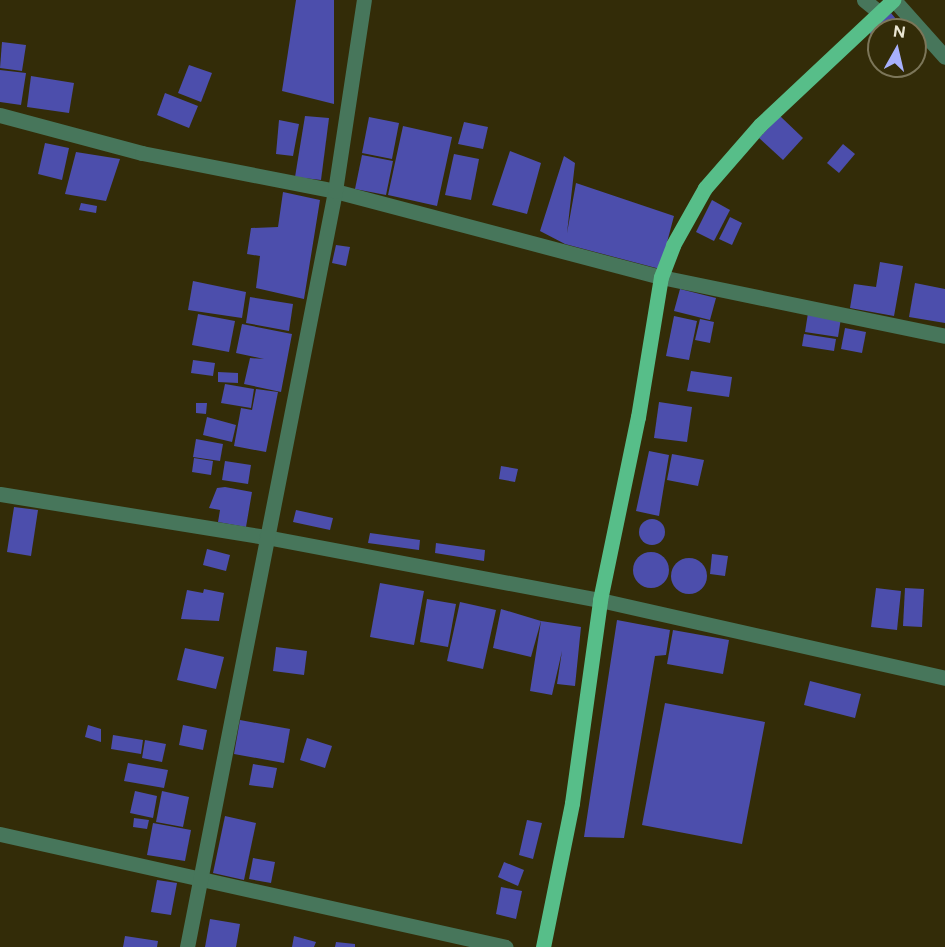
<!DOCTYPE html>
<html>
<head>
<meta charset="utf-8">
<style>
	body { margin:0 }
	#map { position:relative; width:945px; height:947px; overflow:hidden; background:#332c08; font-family:Figtree,sans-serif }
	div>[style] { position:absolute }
	.building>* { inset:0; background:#4c4eac }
	.round { border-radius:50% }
	.minor>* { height:15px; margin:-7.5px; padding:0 7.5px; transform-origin:7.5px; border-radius:7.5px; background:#47765b }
	.major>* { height:15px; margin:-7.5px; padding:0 7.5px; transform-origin:7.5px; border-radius:7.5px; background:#57be89 }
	span { translate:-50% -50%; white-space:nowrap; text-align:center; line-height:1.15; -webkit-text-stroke:6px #332c08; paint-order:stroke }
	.north { position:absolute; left:867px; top:18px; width:60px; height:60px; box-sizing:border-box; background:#332c08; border:2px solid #7c7659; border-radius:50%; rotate:8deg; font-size:16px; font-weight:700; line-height:24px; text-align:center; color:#eae6d3 }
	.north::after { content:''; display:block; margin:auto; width:21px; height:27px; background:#a7b0fc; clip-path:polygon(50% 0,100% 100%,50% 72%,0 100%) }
</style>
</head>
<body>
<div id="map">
	<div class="building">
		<div style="clip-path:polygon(296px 0,334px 0,334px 104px,282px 91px)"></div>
		<div style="clip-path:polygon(891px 13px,905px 30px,879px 30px,879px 44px,869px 32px)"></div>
		<div style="clip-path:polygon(2px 42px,26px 45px,22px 71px,0 68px)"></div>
		<div style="clip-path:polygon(189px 65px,212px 73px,201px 102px,178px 93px)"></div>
		<div style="clip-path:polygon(0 70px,26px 73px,21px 105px,0 102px)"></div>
		<div style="clip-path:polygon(31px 76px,74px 83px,69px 113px,27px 107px)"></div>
		<div style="clip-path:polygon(165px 93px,198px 106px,189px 128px,157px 115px)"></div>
		<div style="clip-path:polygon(305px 116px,329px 118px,321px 180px,295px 177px)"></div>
		<div style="clip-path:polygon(780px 116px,803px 138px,783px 160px,759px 138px)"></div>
		<div style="clip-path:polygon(369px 117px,399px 123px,392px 159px,362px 153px)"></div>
		<div style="clip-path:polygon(279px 120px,299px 124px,293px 156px,276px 154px)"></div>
		<div style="clip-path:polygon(464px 122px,488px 127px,483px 149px,458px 144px)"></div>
		<div style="clip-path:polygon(403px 126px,452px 137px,437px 206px,388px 195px)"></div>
		<div style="clip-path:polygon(45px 143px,69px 148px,62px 180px,38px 174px)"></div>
		<div style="clip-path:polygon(843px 144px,855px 154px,839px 173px,827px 163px)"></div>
		<div style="clip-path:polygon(510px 151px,541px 163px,527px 214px,492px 205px)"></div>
		<div style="clip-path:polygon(76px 152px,120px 159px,106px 201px,65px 194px)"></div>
		<div style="clip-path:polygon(454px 154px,479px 159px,471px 200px,445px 195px)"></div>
		<div style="clip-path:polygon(362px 155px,393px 161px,386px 195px,355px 189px)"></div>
		<div style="clip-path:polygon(564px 156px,575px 163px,567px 233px,576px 183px,674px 216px,660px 269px,565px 244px,540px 231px)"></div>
		<div style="clip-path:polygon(283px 192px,320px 200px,304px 299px,256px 288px,260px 256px,247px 254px,251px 228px,278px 227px)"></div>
		<div style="clip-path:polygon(712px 200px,730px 210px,714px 241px,696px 232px)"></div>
		<div style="clip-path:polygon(81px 203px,97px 206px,96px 213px,79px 210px)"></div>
		<div style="clip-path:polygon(730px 217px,742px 223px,732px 245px,719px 239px)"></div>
		<div style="clip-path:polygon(336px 245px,350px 247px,346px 266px,332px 263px)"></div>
		<div style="clip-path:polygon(880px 262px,903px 266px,894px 316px,850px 308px,854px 284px,876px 287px)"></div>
		<div style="clip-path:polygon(193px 281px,246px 292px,242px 318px,188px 310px)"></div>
		<div style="clip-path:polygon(915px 283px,945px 289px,945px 323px,909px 317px)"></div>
		<div style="clip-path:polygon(680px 289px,716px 298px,710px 320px,674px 311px)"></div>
		<div style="clip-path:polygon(250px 297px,293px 304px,289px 331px,246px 323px)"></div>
		<div style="clip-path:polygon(808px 313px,841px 318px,838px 337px,805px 332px)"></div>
		<div style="clip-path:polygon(198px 314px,235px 321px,229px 352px,192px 345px)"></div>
		<div style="clip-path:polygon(674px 316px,697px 321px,689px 360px,666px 356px)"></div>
		<div style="clip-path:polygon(700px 319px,714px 322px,710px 343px,695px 340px)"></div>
		<div style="clip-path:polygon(242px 324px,292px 334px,281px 392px,244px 384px,250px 358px,264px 359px,236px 353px)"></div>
		<div style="clip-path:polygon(845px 328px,866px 332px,862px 353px,841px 349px)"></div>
		<div style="clip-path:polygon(804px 334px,836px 339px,834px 351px,802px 346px)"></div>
		<div style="clip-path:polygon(193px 360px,215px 363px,213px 376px,191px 373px)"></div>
		<div style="clip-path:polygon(691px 371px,732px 377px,729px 397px,687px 391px)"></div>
		<div style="clip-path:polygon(218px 372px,238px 373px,238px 383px,218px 382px)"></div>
		<div style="clip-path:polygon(225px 384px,254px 389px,251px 408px,221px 403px)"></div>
		<div style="clip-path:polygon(256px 389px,278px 392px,266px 452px,234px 446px,241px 408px,252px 410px)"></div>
		<div style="clip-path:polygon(659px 402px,692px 407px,687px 442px,654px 438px)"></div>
		<div style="clip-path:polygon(196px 403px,207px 403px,206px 414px,196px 413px)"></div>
		<div style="clip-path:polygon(207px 417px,236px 425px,232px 442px,203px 435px)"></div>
		<div style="clip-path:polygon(196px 439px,223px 444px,220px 461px,193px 457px)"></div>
		<div style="clip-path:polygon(649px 451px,669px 455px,659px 516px,636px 511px)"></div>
		<div style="clip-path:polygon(672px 454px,704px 460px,698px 486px,667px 480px)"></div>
		<div style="clip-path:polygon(194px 458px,213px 461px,211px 475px,192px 472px)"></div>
		<div style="clip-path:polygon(225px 461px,251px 465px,248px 484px,222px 480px)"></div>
		<div style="clip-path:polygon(501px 466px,518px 469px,515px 482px,499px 479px)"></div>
		<div style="clip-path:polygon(225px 487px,252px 492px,246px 527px,218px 522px,220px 510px,209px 508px,217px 488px)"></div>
		<div style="clip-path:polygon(14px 507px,38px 510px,31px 556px,7px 552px)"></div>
		<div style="clip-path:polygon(296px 510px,333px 518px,330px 530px,293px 522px)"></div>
		<div class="round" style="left:639px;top:519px;width:26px;height:26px"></div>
		<div style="clip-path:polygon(370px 533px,420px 540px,419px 550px,368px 543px)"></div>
		<div style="clip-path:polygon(436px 543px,485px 550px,484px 561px,435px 553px)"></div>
		<div style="clip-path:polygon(207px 549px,230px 555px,226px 571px,203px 565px)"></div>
		<div class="round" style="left:633px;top:552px;width:36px;height:36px"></div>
		<div style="clip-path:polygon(712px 554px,728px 556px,725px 576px,710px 574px)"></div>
		<div class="round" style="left:671px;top:558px;width:36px;height:36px"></div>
		<div style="clip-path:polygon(380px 583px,424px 591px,414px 645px,370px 637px)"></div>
		<div style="clip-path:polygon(876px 588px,901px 591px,897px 630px,871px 627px)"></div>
		<div style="clip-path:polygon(905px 588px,924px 589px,922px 627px,903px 626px)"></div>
		<div style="clip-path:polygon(204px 589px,224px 593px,219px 621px,181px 619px,187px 590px,203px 593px)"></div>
		<div style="clip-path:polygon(427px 599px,456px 604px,448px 647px,420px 642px)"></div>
		<div style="clip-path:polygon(460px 602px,496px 610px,483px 669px,447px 661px)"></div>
		<div style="clip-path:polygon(501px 609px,541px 621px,531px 657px,493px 648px)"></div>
		<div style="clip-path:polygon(617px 620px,670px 630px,666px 655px,655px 656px,624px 838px,584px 837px)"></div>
		<div style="clip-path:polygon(541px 621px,581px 627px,575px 686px,557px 684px,562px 651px,552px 695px,530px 691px)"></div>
		<div style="clip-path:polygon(673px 630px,729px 640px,723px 674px,667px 664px)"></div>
		<div style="clip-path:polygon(276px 647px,307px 651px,304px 675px,273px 671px)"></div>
		<div style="clip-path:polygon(185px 648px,224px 657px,216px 689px,177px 680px)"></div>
		<div style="clip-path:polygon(810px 681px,861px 694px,855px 718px,804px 705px)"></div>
		<div style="clip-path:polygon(665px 703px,765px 722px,742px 844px,642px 825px)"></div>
		<div style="clip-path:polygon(240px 720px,290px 729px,284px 763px,234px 754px)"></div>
		<div style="clip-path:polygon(88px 725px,101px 729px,101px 742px,85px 737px)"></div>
		<div style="clip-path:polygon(183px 725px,207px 730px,203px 750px,179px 745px)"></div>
		<div style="clip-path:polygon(113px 735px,143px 740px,141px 754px,111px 749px)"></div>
		<div style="clip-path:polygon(307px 738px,332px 746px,325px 768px,300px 760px)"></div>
		<div style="clip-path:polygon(145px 740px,166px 744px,162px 762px,142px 758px)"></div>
		<div style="clip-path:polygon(128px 763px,168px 770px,164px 788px,124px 781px)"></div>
		<div style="clip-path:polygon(253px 764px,277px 768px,273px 788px,249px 785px)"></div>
		<div style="clip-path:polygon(135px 791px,157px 796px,153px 818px,130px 813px)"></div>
		<div style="clip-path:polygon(162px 791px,189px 797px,183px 827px,156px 822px)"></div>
		<div style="clip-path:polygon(225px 816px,256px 823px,244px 880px,213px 873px)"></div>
		<div style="clip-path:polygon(134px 818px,149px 820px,147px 829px,133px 827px)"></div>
		<div style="clip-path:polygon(527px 820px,542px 823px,533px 859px,519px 855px)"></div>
		<div style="clip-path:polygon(153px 823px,191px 830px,185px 861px,147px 855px)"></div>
		<div style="clip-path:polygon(253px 858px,275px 862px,271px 883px,249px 879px)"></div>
		<div style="clip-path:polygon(504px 862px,524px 870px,518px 886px,498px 877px)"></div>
		<div style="clip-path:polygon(157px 880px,177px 883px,171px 915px,151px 912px)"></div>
		<div style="clip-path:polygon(501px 887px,522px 891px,516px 919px,496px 914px)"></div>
		<div style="clip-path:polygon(210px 919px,240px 924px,236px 947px,205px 947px)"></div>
		<div style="clip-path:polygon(125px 936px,158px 941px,157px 947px,123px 947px)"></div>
		<div style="clip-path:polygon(294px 936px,316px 942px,314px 947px,292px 947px)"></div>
		<div style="clip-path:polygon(336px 942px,355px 944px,355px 947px,335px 947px)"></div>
	</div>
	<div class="minor">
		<div style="left:864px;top:0;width:19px;rotate:39deg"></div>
		<div style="left:894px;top:0;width:76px;rotate:48.2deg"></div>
		<div style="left:0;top:115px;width:147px;rotate:15deg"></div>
		<div style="left:142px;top:153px;width:197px;rotate:11.1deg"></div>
		<div style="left:335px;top:191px;width:337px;rotate:14.8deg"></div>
		<div style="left:661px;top:277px;width:290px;rotate:11.7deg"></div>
		<div style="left:0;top:494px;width:269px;rotate:9.2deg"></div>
		<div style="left:266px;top:537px;width:340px;rotate:10.7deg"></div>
		<div style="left:600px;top:600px;width:354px;rotate:12.7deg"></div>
		<div style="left:0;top:834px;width:518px;rotate:12.59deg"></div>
		<div style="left:187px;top:947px;width:770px;rotate:-78.92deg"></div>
		<div style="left:335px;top:191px;width:193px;rotate:-81.4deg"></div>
	</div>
	<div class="major">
		<div style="left:543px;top:947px;width:147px;rotate:-78.6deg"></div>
		<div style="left:572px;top:803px;width:205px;rotate:-82.1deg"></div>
		<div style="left:600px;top:600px;width:187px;rotate:-78.3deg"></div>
		<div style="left:638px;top:417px;width:142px;rotate:-80.7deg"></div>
		<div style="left:661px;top:277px;width:34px;rotate:-69deg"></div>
		<div style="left:673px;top:245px;width:65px;rotate:-60.7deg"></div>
		<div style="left:705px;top:188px;width:84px;rotate:-48.9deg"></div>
		<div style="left:760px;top:125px;width:183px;rotate:-43.2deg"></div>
	</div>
	<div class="north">N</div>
</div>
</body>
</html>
